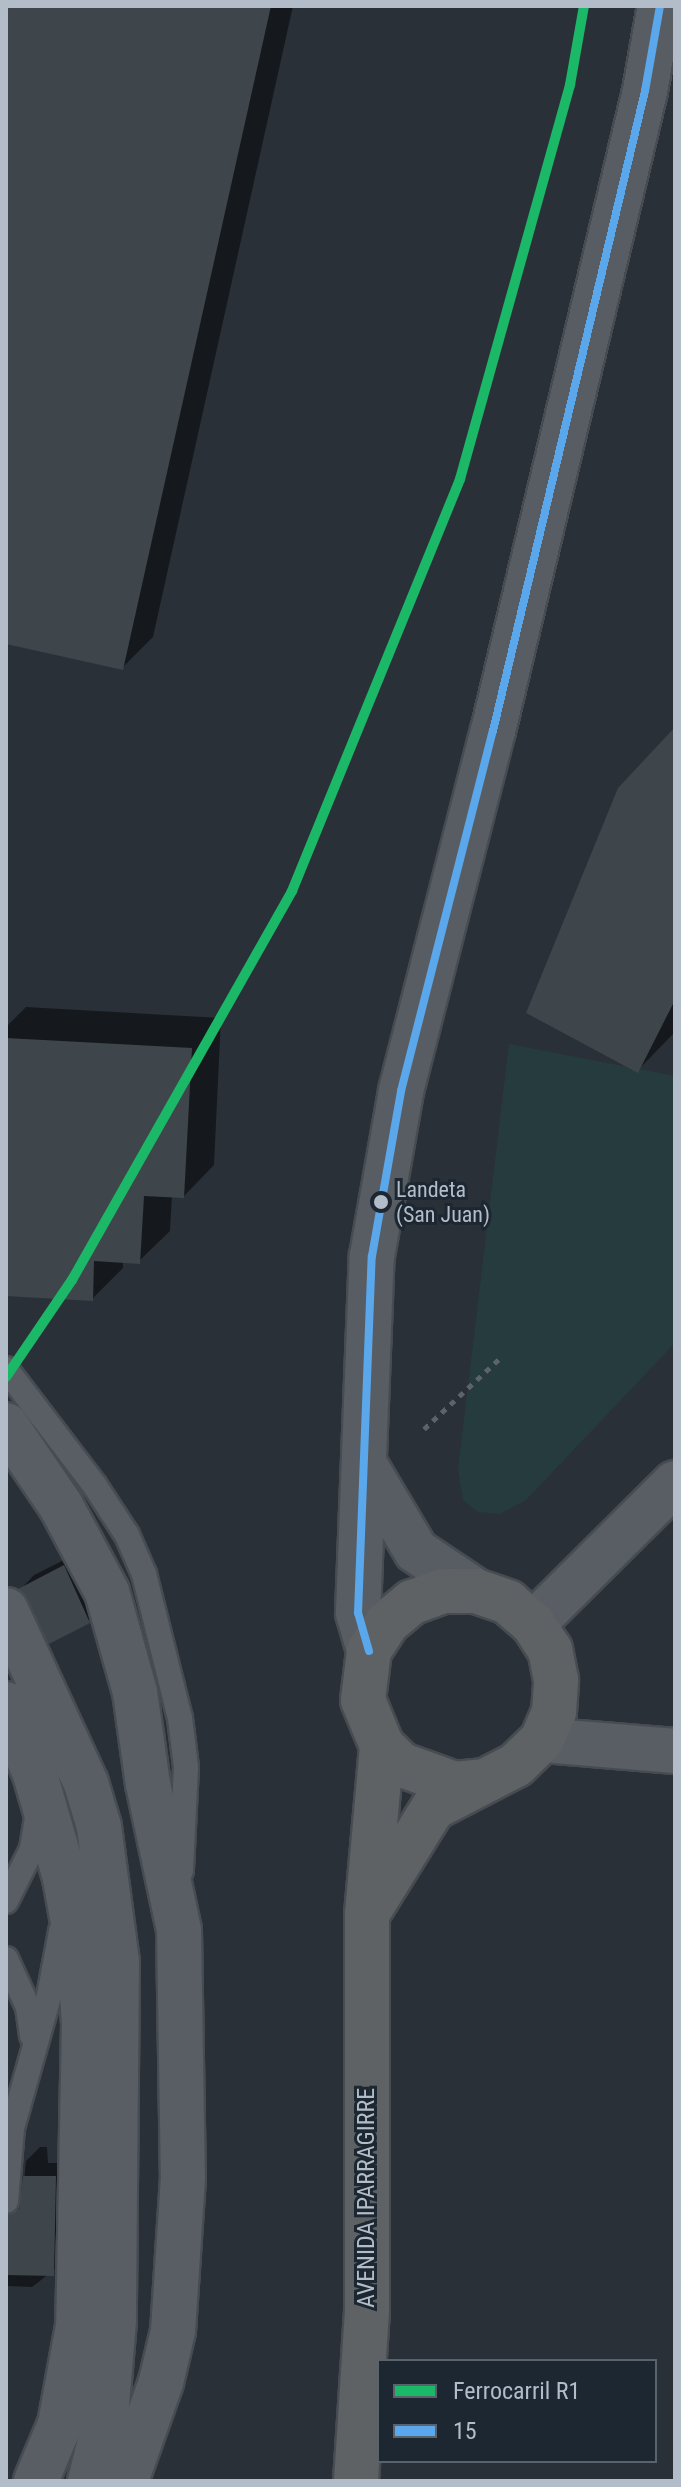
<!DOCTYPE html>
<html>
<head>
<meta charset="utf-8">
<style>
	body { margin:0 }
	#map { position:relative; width:681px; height:2487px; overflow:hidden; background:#293037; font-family:"Roboto Condensed",sans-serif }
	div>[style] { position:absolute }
	.green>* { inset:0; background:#263b3d }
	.shadow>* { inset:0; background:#0007 }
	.building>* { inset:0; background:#3e454b }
	.path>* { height:5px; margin-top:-2.5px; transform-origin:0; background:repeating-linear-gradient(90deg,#5c6369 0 6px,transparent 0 12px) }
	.roads { filter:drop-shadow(2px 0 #474c52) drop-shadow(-2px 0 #474c52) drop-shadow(0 2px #474c52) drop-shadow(0 -2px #474c52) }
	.lane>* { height:24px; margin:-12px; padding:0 12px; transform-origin:12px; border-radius:12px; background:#595e65 }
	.street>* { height:44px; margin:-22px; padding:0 22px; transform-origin:22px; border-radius:22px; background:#595e65 }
	.secondary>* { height:44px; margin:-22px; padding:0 22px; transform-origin:22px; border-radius:22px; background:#585d63 }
	.highway>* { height:44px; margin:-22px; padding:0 22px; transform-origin:22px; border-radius:22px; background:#5e6265 }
	.bus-1>* { height:8px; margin:-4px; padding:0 4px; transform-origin:4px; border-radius:4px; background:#5aa8eb }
	.rail-1>* { height:10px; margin:-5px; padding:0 5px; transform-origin:5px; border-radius:5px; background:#1ab867 }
	.dots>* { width:22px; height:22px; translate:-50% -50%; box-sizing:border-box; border:4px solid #1c2732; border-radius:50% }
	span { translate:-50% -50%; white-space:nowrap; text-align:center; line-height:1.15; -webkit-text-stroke:6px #1c2732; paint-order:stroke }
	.bus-label { font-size:22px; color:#b3bdc9 }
	.left { translate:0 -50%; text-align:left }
	.street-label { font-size:24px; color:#b3bdc9 }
	.frame { position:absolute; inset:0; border:8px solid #b3bdc9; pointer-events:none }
	.legend { position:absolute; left:377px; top:2359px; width:280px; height:104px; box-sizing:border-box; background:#1c2732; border:2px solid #58636e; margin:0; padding:10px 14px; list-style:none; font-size:24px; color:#b3bdc9 }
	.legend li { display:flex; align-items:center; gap:16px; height:40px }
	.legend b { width:40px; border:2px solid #58636e }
</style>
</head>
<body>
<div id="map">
	<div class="green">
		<div style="clip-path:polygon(509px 1044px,675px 1076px,675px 1343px,526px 1500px,500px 1514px,478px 1512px,463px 1500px,458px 1470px)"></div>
	</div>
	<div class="shadow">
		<div style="clip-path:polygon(6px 6px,293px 6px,153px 637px,122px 668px,6px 642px)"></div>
		<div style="clip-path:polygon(675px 730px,675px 1032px,638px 1070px)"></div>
		<div style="clip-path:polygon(26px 1007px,221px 1018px,214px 1165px,184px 1196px,172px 1196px,170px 1231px,139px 1261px,123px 1260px,123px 1268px,92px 1299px,6px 1294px,6px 1027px)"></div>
		<div style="clip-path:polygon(78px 1553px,102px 1607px,88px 1621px,21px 1589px,34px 1575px)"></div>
		<div style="clip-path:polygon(40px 2147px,47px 2147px,48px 2163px,69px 2163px,67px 2260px,32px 2287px,6px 2286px,6px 2188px,22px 2202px,26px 2161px)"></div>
	</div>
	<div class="building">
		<div style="clip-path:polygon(6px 6px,271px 6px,123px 670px,6px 644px)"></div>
		<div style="clip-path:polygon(675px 727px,675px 1000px,638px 1073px,526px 1013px,618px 788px)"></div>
		<div style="clip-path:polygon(6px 1038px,192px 1048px,184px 1198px,144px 1196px,140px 1264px,94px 1261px,93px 1301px,6px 1296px)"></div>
		<div style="clip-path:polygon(64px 1565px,90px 1623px,49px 1644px,18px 1589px)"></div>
		<div style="clip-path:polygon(23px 2176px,56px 2176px,54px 2276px,6px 2275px,6px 2216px,19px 2209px)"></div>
	</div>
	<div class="path">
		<div style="left:424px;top:1429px;width:103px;rotate:-43deg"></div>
	</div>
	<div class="roads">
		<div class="lane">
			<div style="left:6px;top:1369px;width:147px;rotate:52.7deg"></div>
			<div style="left:95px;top:1486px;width:59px;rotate:56.9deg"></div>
			<div style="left:127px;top:1535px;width:43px;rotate:66.4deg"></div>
			<div style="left:144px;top:1574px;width:148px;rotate:76deg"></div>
			<div style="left:180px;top:1718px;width:49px;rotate:83deg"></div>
			<div style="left:186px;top:1767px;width:104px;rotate:92.8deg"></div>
			<div style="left:6px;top:1901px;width:58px;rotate:-63.4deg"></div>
			<div style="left:32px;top:1849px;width:33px;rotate:-81deg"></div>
			<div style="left:6px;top:1959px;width:53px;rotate:65.4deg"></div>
			<div style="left:28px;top:2007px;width:29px;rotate:82deg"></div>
			<div style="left:6px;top:2201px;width:73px;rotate:-85.3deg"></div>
			<div style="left:12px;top:2128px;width:137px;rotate:-74.3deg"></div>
			<div style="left:49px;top:1996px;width:66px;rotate:-79.5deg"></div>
		</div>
		<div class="street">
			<div style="left:6px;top:1425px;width:98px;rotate:55.8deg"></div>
			<div style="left:61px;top:1506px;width:98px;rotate:61.9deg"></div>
			<div style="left:107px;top:1592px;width:104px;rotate:74.4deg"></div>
			<div style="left:135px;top:1692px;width:93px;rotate:82deg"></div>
			<div style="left:148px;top:1784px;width:149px;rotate:78deg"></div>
			<div style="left:179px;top:1930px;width:247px;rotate:89.1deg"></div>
			<div style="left:183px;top:2177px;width:154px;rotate:93.7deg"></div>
			<div style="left:173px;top:2331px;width:52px;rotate:103.2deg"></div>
			<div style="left:161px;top:2382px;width:105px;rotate:109.5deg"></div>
			<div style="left:6px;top:1610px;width:191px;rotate:65.2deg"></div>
			<div style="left:86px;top:1783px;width:46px;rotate:73.5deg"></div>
			<div style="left:99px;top:1827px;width:136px;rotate:82.4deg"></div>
			<div style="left:117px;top:1962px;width:359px;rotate:90.5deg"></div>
			<div style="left:114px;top:2321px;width:95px;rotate:94.8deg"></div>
			<div style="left:106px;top:2416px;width:67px;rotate:103.8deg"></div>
			<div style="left:533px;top:1624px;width:200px;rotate:-44.8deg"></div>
			<div style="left:6px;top:1704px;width:76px;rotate:67.5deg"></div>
			<div style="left:35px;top:1774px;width:108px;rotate:73.9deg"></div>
			<div style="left:65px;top:1878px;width:84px;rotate:79.8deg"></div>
			<div style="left:80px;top:1961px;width:63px;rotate:86.4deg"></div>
			<div style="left:84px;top:2024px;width:302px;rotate:91.1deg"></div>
			<div style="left:78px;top:2326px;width:100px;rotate:100.4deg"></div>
			<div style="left:60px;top:2424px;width:62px;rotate:112.8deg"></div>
			<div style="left:542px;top:1740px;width:133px;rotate:4.7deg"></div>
		</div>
		<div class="secondary">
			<div style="left:365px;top:1465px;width:100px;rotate:59.3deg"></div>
			<div style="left:416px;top:1551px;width:72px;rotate:33.7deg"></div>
			<div style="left:369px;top:1651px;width:40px;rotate:-106deg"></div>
			<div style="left:358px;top:1613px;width:357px;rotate:-87.8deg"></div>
			<div style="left:372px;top:1256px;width:168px;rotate:-80deg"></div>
			<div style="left:401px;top:1091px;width:372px;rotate:-75.7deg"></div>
			<div style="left:493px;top:731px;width:658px;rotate:-76.64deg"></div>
			<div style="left:645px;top:91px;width:86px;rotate:-80deg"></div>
		</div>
		<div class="highway">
			<div style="left:367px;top:1914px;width:125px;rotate:-58.1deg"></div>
			<div style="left:433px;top:1808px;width:93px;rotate:-27.4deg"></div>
			<div style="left:516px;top:1765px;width:36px;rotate:-44deg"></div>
			<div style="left:542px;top:1740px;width:30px;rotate:-67deg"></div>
			<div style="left:554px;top:1712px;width:32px;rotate:-86deg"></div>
			<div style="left:556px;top:1680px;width:31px;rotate:-101deg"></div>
			<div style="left:550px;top:1650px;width:31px;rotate:-123deg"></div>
			<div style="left:533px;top:1624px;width:33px;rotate:-139deg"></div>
			<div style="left:508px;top:1602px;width:34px;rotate:-161deg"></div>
			<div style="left:476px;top:1591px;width:33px;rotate:180deg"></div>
			<div style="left:443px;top:1591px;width:33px;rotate:160deg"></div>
			<div style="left:412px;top:1602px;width:33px;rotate:140deg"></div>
			<div style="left:387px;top:1623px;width:33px;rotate:123deg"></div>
			<div style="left:369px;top:1651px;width:49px;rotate:97deg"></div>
			<div style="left:363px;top:1700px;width:50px;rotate:67.6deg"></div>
			<div style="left:382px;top:1746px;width:28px;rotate:44deg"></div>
			<div style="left:402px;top:1765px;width:56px;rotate:19.7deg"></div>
			<div style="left:455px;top:1784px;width:28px;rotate:-6deg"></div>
			<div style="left:356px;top:2481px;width:172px;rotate:-86.3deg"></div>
			<div style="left:367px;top:2309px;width:395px;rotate:-90deg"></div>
			<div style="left:367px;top:1914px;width:169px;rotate:-84.9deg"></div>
		</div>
	</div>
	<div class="bus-1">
		<div style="left:369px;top:1651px;width:40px;rotate:-106deg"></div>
		<div style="left:358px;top:1613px;width:357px;rotate:-87.8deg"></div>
		<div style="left:372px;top:1256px;width:168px;rotate:-80deg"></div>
		<div style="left:401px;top:1091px;width:372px;rotate:-75.7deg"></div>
		<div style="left:493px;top:731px;width:658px;rotate:-76.64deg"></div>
		<div style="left:645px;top:91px;width:86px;rotate:-80deg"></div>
	</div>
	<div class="rail-1">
		<div style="left:6px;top:1377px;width:117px;rotate:-55.8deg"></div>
		<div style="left:72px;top:1280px;width:447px;rotate:-60.5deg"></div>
		<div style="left:292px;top:891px;width:445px;rotate:-67.8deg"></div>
		<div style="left:460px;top:479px;width:409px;rotate:-74.4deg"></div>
		<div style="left:570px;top:85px;width:80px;rotate:-80deg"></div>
	</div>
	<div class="dots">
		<div style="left:381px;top:1202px;background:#b3bdc9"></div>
	</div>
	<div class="bus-label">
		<span class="left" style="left:396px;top:1202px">Landeta<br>(San Juan)</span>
	</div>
	<div class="street-label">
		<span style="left:367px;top:2198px;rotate:-90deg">AVENIDA IPARRAGIRRE</span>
	</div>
	<div class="frame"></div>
	<ul class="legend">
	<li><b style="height:10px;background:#1ab867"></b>Ferrocarril R1</li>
	<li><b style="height:10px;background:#5aa8eb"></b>15</li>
	</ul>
</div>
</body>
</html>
